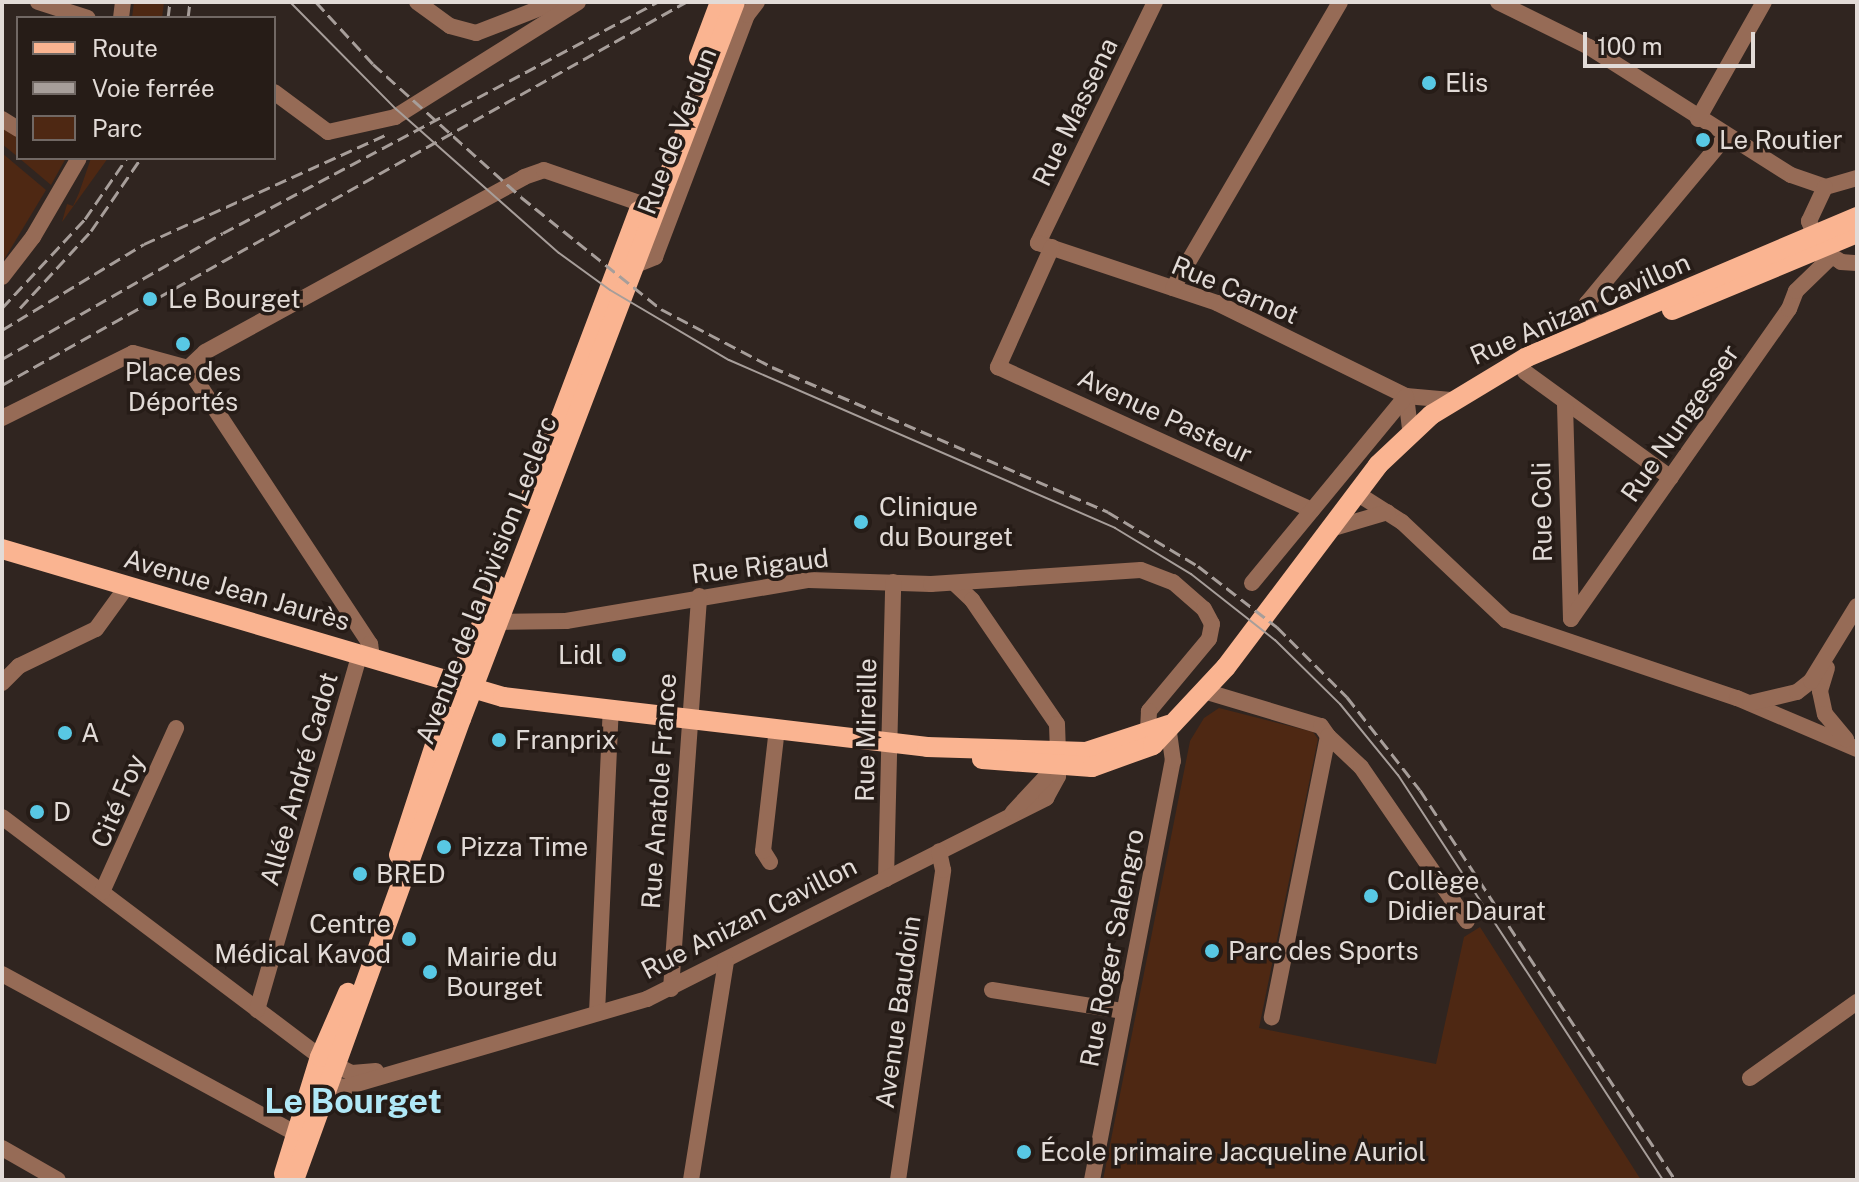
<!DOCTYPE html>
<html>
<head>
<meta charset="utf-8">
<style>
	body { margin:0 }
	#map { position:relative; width:1859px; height:1182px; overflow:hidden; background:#302520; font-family:"Public Sans",sans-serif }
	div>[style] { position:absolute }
	.green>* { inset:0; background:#4e2813 }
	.minor>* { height:16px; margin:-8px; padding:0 8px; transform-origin:8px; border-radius:8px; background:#966b56 }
	.major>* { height:20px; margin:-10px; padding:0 10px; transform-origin:10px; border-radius:10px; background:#fab491 }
	.tram>* { height:2px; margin:-1px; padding:0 1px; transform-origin:1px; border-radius:1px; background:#a79e9a }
	.rail>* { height:3px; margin-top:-1.5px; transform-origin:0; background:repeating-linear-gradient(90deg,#a79e9a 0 12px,transparent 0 18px) }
	.dots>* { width:22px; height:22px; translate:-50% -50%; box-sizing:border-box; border:4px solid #261c17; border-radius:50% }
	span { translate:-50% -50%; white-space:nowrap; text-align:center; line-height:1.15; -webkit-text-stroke:7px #261c17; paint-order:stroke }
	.poi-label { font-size:26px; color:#e2dbd7 }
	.left { translate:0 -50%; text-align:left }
	.right { translate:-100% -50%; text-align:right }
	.street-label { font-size:26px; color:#e2dbd7 }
	.district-label { font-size:34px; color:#b0e8f7; font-weight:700 }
	.frame { position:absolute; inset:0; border:4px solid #e2dbd7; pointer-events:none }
	.legend { position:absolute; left:16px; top:16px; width:260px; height:144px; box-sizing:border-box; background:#261c17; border:2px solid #716864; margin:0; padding:10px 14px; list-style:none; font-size:24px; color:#e2dbd7 }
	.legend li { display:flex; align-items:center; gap:16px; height:40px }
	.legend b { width:40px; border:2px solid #716864 }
	.scale { position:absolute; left:1583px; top:32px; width:172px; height:36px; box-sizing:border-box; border:4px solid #e2dbd7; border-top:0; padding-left:10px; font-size:24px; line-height:28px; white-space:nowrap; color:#e2dbd7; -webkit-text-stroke:6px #261c17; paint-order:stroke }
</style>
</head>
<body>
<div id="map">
	<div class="green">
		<div style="clip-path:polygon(134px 2px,164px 2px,162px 18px,132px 18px)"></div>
		<div style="clip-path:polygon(2px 124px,18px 134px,18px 157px,2px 144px)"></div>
		<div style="clip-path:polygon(2px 153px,46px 190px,2px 263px)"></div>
		<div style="clip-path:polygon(19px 158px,66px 158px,51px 185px)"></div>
		<div style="clip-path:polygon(91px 158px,108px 158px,62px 222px,67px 204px,73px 206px,79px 193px)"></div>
		<div style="clip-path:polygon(1219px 708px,1313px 732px,1318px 739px,1259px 1028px,1436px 1064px,1464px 937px,1480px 927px,1641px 1180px,1103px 1180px,1190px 741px,1204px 718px)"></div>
	</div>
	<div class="minor">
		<div style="left:38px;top:2px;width:52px;rotate:17.7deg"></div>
		<div style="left:417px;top:2px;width:41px;rotate:36deg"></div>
		<div style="left:450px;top:26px;width:27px;rotate:15deg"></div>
		<div style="left:476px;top:33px;width:86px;rotate:-21.2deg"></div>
		<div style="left:1155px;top:2px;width:268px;rotate:115.9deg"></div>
		<div style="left:1038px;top:243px;width:189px;rotate:18.5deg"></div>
		<div style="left:1217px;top:303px;width:211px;rotate:26.2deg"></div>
		<div style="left:1406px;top:396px;width:45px;rotate:5.1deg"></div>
		<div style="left:1498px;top:2px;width:102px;rotate:26.3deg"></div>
		<div style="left:1589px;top:47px;width:239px;rotate:32.4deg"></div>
		<div style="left:1791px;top:175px;width:36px;rotate:19deg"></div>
		<div style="left:121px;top:18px;width:16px;rotate:-83deg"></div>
		<div style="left:274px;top:92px;width:67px;rotate:36.5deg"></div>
		<div style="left:328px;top:132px;width:69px;rotate:-12.6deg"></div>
		<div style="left:395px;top:117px;width:216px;rotate:-32.1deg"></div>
		<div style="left:2px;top:119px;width:19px;rotate:32deg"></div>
		<div style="left:1698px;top:119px;width:134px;rotate:-60.6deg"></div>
		<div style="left:1857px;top:178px;width:33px;rotate:164deg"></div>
		<div style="left:1825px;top:187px;width:38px;rotate:115deg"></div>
		<div style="left:1809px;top:221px;width:29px;rotate:70deg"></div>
		<div style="left:1819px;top:248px;width:26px;rotate:32deg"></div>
		<div style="left:1841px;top:262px;width:16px;rotate:4deg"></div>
		<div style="left:1052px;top:247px;width:132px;rotate:114.2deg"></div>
		<div style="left:998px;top:367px;width:345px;rotate:24.5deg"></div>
		<div style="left:633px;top:266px;width:24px;rotate:-22deg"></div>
		<div style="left:655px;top:257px;width:259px;rotate:-69.2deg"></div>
		<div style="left:747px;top:15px;width:16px;rotate:-52deg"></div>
		<div style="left:2px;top:277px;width:51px;rotate:-52.2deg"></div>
		<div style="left:33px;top:237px;width:91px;rotate:-59.8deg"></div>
		<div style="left:1173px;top:288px;width:331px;rotate:-59.7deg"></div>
		<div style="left:1597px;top:327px;width:26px;rotate:-113deg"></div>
		<div style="left:1587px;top:303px;width:217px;rotate:-50.2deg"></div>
		<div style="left:188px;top:368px;width:23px;rotate:-43deg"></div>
		<div style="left:205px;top:352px;width:364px;rotate:-28.7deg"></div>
		<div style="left:524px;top:177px;width:21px;rotate:-19deg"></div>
		<div style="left:544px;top:170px;width:104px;rotate:19.1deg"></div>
		<div style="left:188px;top:368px;width:331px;rotate:56.6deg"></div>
		<div style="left:370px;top:644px;width:13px;rotate:81deg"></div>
		<div style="left:1525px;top:372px;width:180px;rotate:36deg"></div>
		<div style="left:1406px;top:396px;width:35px;rotate:83deg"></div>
		<div style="left:1565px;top:404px;width:215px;rotate:88.4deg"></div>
		<div style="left:2px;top:418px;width:146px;rotate:-26.4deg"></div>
		<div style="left:133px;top:353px;width:57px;rotate:15.3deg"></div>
		<div style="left:1358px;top:494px;width:52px;rotate:32.5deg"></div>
		<div style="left:1402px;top:522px;width:143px;rotate:43.3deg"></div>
		<div style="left:1506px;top:620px;width:244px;rotate:18.7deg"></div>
		<div style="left:1737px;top:698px;width:130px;rotate:23deg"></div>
		<div style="left:1330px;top:529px;width:60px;rotate:-16.3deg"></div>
		<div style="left:954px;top:583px;width:25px;rotate:43deg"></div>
		<div style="left:972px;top:600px;width:150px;rotate:55.6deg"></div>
		<div style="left:1057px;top:724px;width:27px;rotate:88deg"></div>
		<div style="left:1252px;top:583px;width:242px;rotate:-50.5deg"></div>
		<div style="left:1571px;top:619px;width:379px;rotate:-54.9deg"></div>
		<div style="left:1789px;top:309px;width:19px;rotate:-69deg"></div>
		<div style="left:1796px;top:291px;width:47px;rotate:-44.1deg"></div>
		<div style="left:498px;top:622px;width:68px;rotate:-0.8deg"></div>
		<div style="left:566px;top:621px;width:246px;rotate:-9.6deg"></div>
		<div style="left:809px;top:580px;width:122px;rotate:1.9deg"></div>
		<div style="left:931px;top:584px;width:210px;rotate:-3.8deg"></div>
		<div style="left:1141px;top:570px;width:34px;rotate:21deg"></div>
		<div style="left:1173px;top:582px;width:41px;rotate:41.1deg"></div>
		<div style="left:1204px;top:609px;width:17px;rotate:62deg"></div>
		<div style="left:1212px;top:624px;width:15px;rotate:101deg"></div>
		<div style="left:1209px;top:639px;width:94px;rotate:129.8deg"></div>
		<div style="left:1149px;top:711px;width:21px;rotate:93deg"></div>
		<div style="left:1827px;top:668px;width:24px;rotate:107deg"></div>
		<div style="left:1820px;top:691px;width:24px;rotate:78deg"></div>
		<div style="left:1825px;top:714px;width:33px;rotate:50deg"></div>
		<div style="left:2px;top:683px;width:24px;rotate:-45deg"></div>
		<div style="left:19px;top:666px;width:85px;rotate:-25.7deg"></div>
		<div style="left:96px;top:629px;width:54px;rotate:-54deg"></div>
		<div style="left:1204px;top:691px;width:122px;rotate:16.7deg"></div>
		<div style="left:1321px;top:726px;width:12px;rotate:55deg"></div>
		<div style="left:1328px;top:736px;width:287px;rotate:101.3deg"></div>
		<div style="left:1750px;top:703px;width:48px;rotate:-13.2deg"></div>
		<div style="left:1797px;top:692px;width:18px;rotate:-38deg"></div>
		<div style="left:1811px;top:681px;width:88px;rotate:-58.5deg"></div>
		<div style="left:1328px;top:736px;width:45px;rotate:43.2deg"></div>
		<div style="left:1361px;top:767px;width:187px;rotate:55.5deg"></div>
		<div style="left:2px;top:817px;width:398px;rotate:37deg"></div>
		<div style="left:320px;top:1057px;width:36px;rotate:27deg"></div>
		<div style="left:352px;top:1073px;width:24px;rotate:-5deg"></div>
		<div style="left:770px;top:862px;width:13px;rotate:-122deg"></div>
		<div style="left:763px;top:851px;width:123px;rotate:-83.5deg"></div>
		<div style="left:886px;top:879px;width:297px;rotate:-88.6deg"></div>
		<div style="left:102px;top:892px;width:180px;rotate:-65.7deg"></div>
		<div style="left:2px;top:974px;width:333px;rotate:28.5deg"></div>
		<div style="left:671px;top:989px;width:394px;rotate:-85.9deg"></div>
		<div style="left:992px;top:990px;width:133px;rotate:9.1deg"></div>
		<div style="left:257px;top:1010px;width:371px;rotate:-73.9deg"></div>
		<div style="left:597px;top:1013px;width:305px;rotate:-87.4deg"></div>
		<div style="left:326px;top:1073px;width:13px;rotate:72deg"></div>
		<div style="left:330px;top:1085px;width:16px;rotate:7deg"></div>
		<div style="left:346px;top:1087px;width:314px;rotate:-16.3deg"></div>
		<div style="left:647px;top:999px;width:447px;rotate:-26.7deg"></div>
		<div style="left:1046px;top:798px;width:25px;rotate:-61deg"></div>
		<div style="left:1058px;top:776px;width:9px;rotate:-108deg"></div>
		<div style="left:1055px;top:767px;width:62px;rotate:133deg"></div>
		<div style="left:1750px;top:1078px;width:131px;rotate:-35.4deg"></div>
		<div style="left:2px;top:1148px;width:64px;rotate:29.7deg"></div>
		<div style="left:691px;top:1180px;width:221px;rotate:-80.9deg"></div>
		<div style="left:898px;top:1180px;width:313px;rotate:-81.7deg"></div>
		<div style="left:943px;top:870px;width:19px;rotate:-102deg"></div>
		<div style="left:1092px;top:1180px;width:427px;rotate:-79.1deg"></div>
		<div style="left:1173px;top:761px;width:36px;rotate:-98deg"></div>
	</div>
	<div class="major">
		<div style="left:699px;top:58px;width:60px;rotate:-69.4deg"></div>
		<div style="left:1672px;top:310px;width:200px;rotate:-22.6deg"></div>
		<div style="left:530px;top:499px;width:308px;rotate:-69.3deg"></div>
		<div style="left:2px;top:549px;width:522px;rotate:16.46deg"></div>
		<div style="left:503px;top:697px;width:427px;rotate:6.7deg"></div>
		<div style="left:927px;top:747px;width:159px;rotate:1.8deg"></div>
		<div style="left:1086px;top:752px;width:86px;rotate:-18.2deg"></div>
		<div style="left:982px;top:759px;width:110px;rotate:4.2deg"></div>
		<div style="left:1092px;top:767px;width:65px;rotate:-19.8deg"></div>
		<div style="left:1153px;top:745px;width:107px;rotate:-46.9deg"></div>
		<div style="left:1226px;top:667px;width:253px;rotate:-53deg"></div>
		<div style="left:1378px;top:465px;width:73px;rotate:-43.3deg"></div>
		<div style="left:1431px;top:415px;width:112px;rotate:-31.1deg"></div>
		<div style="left:1527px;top:357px;width:358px;rotate:-23deg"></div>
		<div style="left:399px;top:855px;width:148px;rotate:-71.9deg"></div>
		<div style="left:445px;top:714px;width:139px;rotate:-67.7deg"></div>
		<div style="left:284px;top:1174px;width:122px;rotate:-72.9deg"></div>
		<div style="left:320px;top:1057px;width:70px;rotate:-66.4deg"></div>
		<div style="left:294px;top:1180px;width:490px;rotate:-70.1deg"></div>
		<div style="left:461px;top:719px;width:768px;rotate:-69.09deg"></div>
	</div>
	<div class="tram">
		<div style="left:290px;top:2px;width:151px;rotate:45.3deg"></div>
		<div style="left:396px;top:109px;width:217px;rotate:41.5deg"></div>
		<div style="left:559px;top:253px;width:63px;rotate:36deg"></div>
		<div style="left:610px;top:290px;width:138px;rotate:30.5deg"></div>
		<div style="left:729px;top:360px;width:421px;rotate:23.5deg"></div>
		<div style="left:1115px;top:528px;width:89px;rotate:31.2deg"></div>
		<div style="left:1191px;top:574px;width:107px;rotate:38.2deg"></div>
		<div style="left:1275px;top:640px;width:91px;rotate:44.6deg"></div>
		<div style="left:1340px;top:704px;width:92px;rotate:50.8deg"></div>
		<div style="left:1398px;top:775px;width:484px;rotate:56.8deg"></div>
	</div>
	<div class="rail">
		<div style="left:316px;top:2px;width:84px;rotate:47.4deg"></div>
		<div style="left:373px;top:64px;width:199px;rotate:41.9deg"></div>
		<div style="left:521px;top:197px;width:179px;rotate:38.7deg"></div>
		<div style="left:661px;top:309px;width:125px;rotate:27.6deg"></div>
		<div style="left:772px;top:367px;width:366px;rotate:23.3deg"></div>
		<div style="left:1108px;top:512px;width:105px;rotate:31deg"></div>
		<div style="left:1198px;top:566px;width:100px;rotate:37.7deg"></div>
		<div style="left:1277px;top:627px;width:99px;rotate:45deg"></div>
		<div style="left:1347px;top:697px;width:118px;rotate:51.9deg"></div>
		<div style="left:1420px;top:790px;width:466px;rotate:56.8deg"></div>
		<div style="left:168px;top:18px;width:16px;rotate:-83deg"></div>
		<div style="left:188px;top:18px;width:16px;rotate:-83deg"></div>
		<div style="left:2px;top:308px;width:122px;rotate:-47deg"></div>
		<div style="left:85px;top:219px;width:74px;rotate:-55.5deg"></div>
		<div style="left:20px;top:308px;width:105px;rotate:-47.3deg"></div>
		<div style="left:91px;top:231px;width:88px;rotate:-55.6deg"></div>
		<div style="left:2px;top:330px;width:166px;rotate:-31.2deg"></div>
		<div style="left:144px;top:244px;width:265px;rotate:-24.3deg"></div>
		<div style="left:2px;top:359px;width:254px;rotate:-29.7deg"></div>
		<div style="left:223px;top:233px;width:492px;rotate:-28deg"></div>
		<div style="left:2px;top:385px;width:784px;rotate:-29.25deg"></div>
	</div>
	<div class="dots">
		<div style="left:1429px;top:83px;background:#58c8e4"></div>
		<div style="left:1703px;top:140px;background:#58c8e4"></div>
		<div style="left:150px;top:299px;background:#58c8e4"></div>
		<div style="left:183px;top:344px;background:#58c8e4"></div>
		<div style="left:861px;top:522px;background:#58c8e4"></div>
		<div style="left:619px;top:655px;background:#58c8e4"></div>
		<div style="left:65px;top:733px;background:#58c8e4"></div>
		<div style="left:499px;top:740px;background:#58c8e4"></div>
		<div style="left:37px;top:812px;background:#58c8e4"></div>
		<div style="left:444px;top:847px;background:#58c8e4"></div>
		<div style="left:360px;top:874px;background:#58c8e4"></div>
		<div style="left:1371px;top:896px;background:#58c8e4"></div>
		<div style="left:409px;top:939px;background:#58c8e4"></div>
		<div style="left:1212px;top:951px;background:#58c8e4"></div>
		<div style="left:430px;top:972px;background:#58c8e4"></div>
		<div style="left:1024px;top:1152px;background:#58c8e4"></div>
	</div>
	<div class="poi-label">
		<span class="left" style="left:1445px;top:83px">Elis</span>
		<span class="left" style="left:1719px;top:140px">Le Routier</span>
		<span class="left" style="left:168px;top:299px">Le Bourget</span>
		<span style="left:183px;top:387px">Place des<br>Déportés</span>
		<span class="left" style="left:879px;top:522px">Clinique<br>du Bourget</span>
		<span class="right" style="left:603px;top:655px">Lidl</span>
		<span class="left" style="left:81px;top:733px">A</span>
		<span class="left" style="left:515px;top:740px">Franprix</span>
		<span class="left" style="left:53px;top:812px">D</span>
		<span class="left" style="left:460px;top:847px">Pizza Time</span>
		<span class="left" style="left:376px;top:874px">BRED</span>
		<span class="left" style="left:1387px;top:896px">Collège<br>Didier Daurat</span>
		<span class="right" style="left:391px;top:939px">Centre<br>Médical Kavod</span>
		<span class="left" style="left:1228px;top:951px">Parc des Sports</span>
		<span class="left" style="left:446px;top:972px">Mairie du<br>Bourget</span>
		<span class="left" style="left:1040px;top:1152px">École primaire Jacqueline Auriol</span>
	</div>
	<div class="street-label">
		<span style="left:1075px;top:112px;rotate:-64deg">Rue Massena</span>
		<span style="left:677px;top:131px;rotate:-69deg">Rue de Verdun</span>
		<span style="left:1235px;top:290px;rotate:23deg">Rue Carnot</span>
		<span style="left:1580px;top:309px;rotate:-24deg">Rue Anizan Cavillon</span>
		<span style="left:1165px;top:416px;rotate:25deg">Avenue Pasteur</span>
		<span style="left:1680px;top:423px;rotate:-55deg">Rue Nungesser</span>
		<span style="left:1542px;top:512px;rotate:-91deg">Rue Coli</span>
		<span style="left:760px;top:566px;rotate:-7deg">Rue Rigaud</span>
		<span style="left:486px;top:580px;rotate:-69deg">Avenue de la Division Leclerc</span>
		<span style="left:237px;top:590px;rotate:16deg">Avenue Jean Jaurès</span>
		<span style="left:866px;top:730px;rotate:-89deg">Rue Mireille</span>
		<span style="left:299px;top:779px;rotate:-74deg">Allée André Cadot</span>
		<span style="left:659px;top:791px;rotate:-86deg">Rue Anatole France</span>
		<span style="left:118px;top:801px;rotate:-67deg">Cité Foy</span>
		<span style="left:749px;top:918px;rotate:-27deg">Rue Anizan Cavillon</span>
		<span style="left:1112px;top:948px;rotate:-79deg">Rue Roger Salengro</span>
		<span style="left:898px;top:1012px;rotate:-82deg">Avenue Baudoin</span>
	</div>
	<div class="district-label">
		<span style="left:353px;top:1102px">Le Bourget</span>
	</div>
	<div class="frame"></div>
	<ul class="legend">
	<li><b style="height:10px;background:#fab491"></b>Route</li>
	<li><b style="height:10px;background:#a79e9a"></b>Voie ferrée</li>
	<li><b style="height:22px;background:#4e2813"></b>Parc</li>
	</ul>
	<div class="scale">100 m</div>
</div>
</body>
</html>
